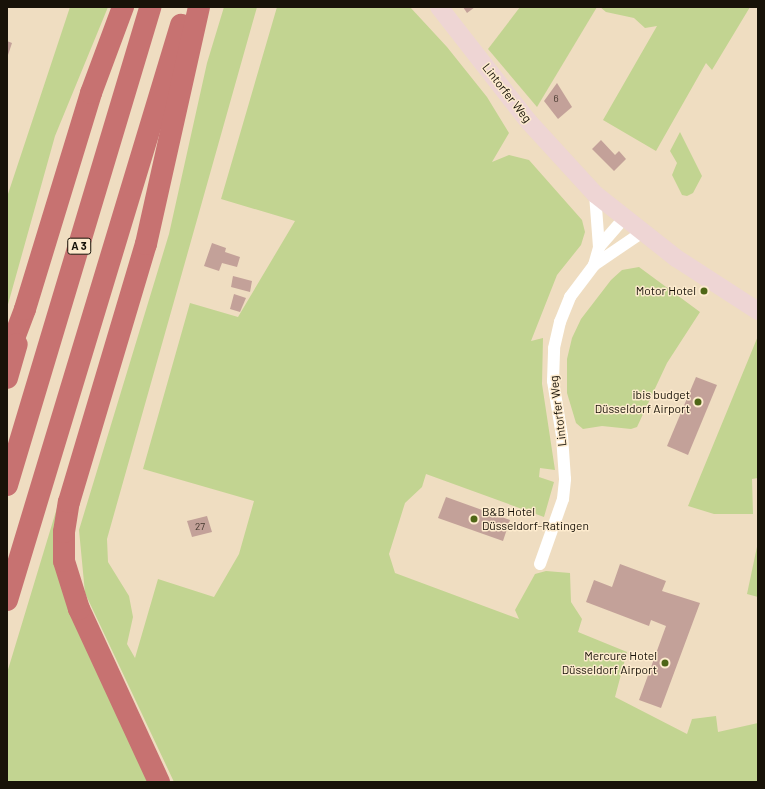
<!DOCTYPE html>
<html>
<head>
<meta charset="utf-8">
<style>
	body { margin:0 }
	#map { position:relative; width:765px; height:789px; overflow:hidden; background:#efddc1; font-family:Barlow,sans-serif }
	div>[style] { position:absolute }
	.green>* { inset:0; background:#c2d491 }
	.building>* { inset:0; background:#c3a199 }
	.minor>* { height:12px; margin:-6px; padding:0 6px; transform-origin:6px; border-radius:6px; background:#fff }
	.secondary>* { height:18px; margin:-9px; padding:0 9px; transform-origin:9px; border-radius:9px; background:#eed5d4 }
	.motorway>* { height:22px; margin:-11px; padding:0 11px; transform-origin:11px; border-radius:11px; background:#c77271 }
	.dots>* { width:11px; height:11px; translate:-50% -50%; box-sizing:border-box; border:2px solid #fdebce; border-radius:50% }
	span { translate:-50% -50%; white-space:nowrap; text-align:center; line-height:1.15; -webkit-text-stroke:3px #fdebce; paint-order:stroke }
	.number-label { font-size:10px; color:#43362c }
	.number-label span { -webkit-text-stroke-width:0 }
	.shield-label span { padding:1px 3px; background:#fdebce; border:1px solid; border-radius:3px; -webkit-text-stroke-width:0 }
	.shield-label { font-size:11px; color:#181208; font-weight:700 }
	.street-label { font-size:12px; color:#181208 }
	.poi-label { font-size:12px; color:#181208 }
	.right { translate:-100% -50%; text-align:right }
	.left { translate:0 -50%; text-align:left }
	.frame { position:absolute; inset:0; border:8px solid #181208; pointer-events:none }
</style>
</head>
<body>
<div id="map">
	<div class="green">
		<div style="clip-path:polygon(70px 7px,108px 7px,55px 136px,7px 308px,7px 197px)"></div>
		<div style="clip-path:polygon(224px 7px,257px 7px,107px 539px,108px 562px,129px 596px,133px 617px,127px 644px,135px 658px,158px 579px,214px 597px,239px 554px,254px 501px,143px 469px,190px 303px,238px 317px,295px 221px,221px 199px,277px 7px,410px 7px,447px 47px,487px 97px,509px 133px,492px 162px,509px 155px,529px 160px,582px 220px,585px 232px,581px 245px,557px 275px,531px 341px,543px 338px,542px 384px,555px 470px,540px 468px,539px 477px,554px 482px,544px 517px,426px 474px,422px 487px,405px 503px,389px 554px,395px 573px,519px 619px,515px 610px,535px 574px,546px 571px,570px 573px,571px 602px,582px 619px,578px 632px,627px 652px,615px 697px,687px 734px,692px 719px,716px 716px,718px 732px,758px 723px,758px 782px,174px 782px,85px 593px,79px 530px,169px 234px,207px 63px)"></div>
		<div style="clip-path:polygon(520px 7px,597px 7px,537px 107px,488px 49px)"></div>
		<div style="clip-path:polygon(600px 7px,750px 7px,712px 70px,706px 63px,656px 151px,603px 120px,657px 26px,645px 28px,634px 18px,606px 12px)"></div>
		<div style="clip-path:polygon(680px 132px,702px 176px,693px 193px,687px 196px,682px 195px,672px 175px,677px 163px,670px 151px)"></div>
		<div style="clip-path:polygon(639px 267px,700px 312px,667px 363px,637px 427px,631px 429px,602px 426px,583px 429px,576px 423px,567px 393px,567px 359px,572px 338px,581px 319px,611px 280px,622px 270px)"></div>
		<div style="clip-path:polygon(122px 293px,60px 532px,156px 782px,7px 782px,7px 673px)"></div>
		<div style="clip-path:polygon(758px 336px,758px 478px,752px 479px,753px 514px,714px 514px,688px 506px)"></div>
		<div style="clip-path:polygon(758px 542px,758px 597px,747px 594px)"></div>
	</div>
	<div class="building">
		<div style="clip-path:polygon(463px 7px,475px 7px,467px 13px)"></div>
		<div style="clip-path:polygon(7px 41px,12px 43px,7px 58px)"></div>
		<div style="clip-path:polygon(557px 83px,572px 107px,558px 119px,544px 101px)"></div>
		<div style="clip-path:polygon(601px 140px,615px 155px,619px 151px,626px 159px,614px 171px,592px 149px)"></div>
		<div style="clip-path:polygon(212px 243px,226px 248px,225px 252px,240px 257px,237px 267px,222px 263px,219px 271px,204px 266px)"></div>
		<div style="clip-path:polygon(233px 276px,252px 281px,250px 292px,231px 287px)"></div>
		<div style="clip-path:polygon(234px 294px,246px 298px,240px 312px,230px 309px)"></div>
		<div style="clip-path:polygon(696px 377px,717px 385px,688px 455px,667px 446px)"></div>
		<div style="clip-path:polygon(446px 497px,510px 520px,503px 541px,438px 518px)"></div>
		<div style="clip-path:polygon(207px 516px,212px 532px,192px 537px,187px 521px)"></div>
		<div style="clip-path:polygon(620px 564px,666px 581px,662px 591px,700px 603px,661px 708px,639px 700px,666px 626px,651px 620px,649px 626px,586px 602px,594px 580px,612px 587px)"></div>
	</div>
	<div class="minor">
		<div style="left:595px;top:194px;width:53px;rotate:85.7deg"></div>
		<div style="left:594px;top:265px;width:19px;rotate:-74deg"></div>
		<div style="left:599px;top:247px;width:37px;rotate:-49deg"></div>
		<div style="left:540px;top:564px;width:69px;rotate:-70.5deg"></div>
		<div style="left:563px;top:499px;width:20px;rotate:-84deg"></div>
		<div style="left:565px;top:479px;width:43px;rotate:-94deg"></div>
		<div style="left:562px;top:436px;width:56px;rotate:-99.3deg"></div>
		<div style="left:553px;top:381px;width:33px;rotate:-88deg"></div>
		<div style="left:554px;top:348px;width:27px;rotate:-77deg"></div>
		<div style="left:560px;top:322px;width:27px;rotate:-68deg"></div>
		<div style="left:570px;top:297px;width:40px;rotate:-53deg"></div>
		<div style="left:594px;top:265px;width:57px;rotate:-34.2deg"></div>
	</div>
	<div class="secondary">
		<div style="left:439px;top:7px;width:146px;rotate:52deg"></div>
		<div style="left:529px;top:122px;width:98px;rotate:47.5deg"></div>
		<div style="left:595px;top:194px;width:103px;rotate:38.3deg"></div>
		<div style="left:676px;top:258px;width:98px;rotate:32.9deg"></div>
	</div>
	<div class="motorway">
		<div style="left:7px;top:357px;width:51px;rotate:-69.4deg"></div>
		<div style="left:25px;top:309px;width:226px;rotate:-73deg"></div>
		<div style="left:91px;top:93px;width:92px;rotate:-69.6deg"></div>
		<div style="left:7px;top:378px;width:35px;rotate:-74deg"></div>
		<div style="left:7px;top:485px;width:499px;rotate:-73.3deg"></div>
		<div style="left:7px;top:600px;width:601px;rotate:-73.16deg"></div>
		<div style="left:159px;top:782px;width:191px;rotate:-114.8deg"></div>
		<div style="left:79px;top:609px;width:50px;rotate:-107.4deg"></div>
		<div style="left:64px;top:561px;width:29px;rotate:-90deg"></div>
		<div style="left:64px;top:532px;width:30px;rotate:-81deg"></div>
		<div style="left:69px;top:502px;width:269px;rotate:-73.4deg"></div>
		<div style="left:146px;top:244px;width:243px;rotate:-77.4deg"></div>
	</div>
	<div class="dots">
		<div style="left:704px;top:291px;background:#4e6616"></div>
		<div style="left:698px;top:402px;background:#4e6616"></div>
		<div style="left:474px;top:519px;background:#4e6616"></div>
		<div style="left:665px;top:663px;background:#4e6616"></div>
	</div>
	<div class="number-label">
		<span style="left:556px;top:99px">6</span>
		<span style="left:200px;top:527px">27</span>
	</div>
	<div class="shield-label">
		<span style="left:79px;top:246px">A 3</span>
	</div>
	<div class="street-label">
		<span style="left:507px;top:93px;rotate:52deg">Lintorfer Weg</span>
		<span style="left:558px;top:411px;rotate:-97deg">Lintorfer Weg</span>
	</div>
	<div class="poi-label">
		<span class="right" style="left:696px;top:291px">Motor Hotel</span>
		<span class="right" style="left:690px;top:402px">ibis budget<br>Düsseldorf Airport</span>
		<span class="left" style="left:482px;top:519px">B&amp;B Hotel<br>Düsseldorf-Ratingen</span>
		<span class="right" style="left:657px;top:663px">Mercure Hotel<br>Düsseldorf Airport</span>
	</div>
	<div class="frame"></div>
</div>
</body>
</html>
